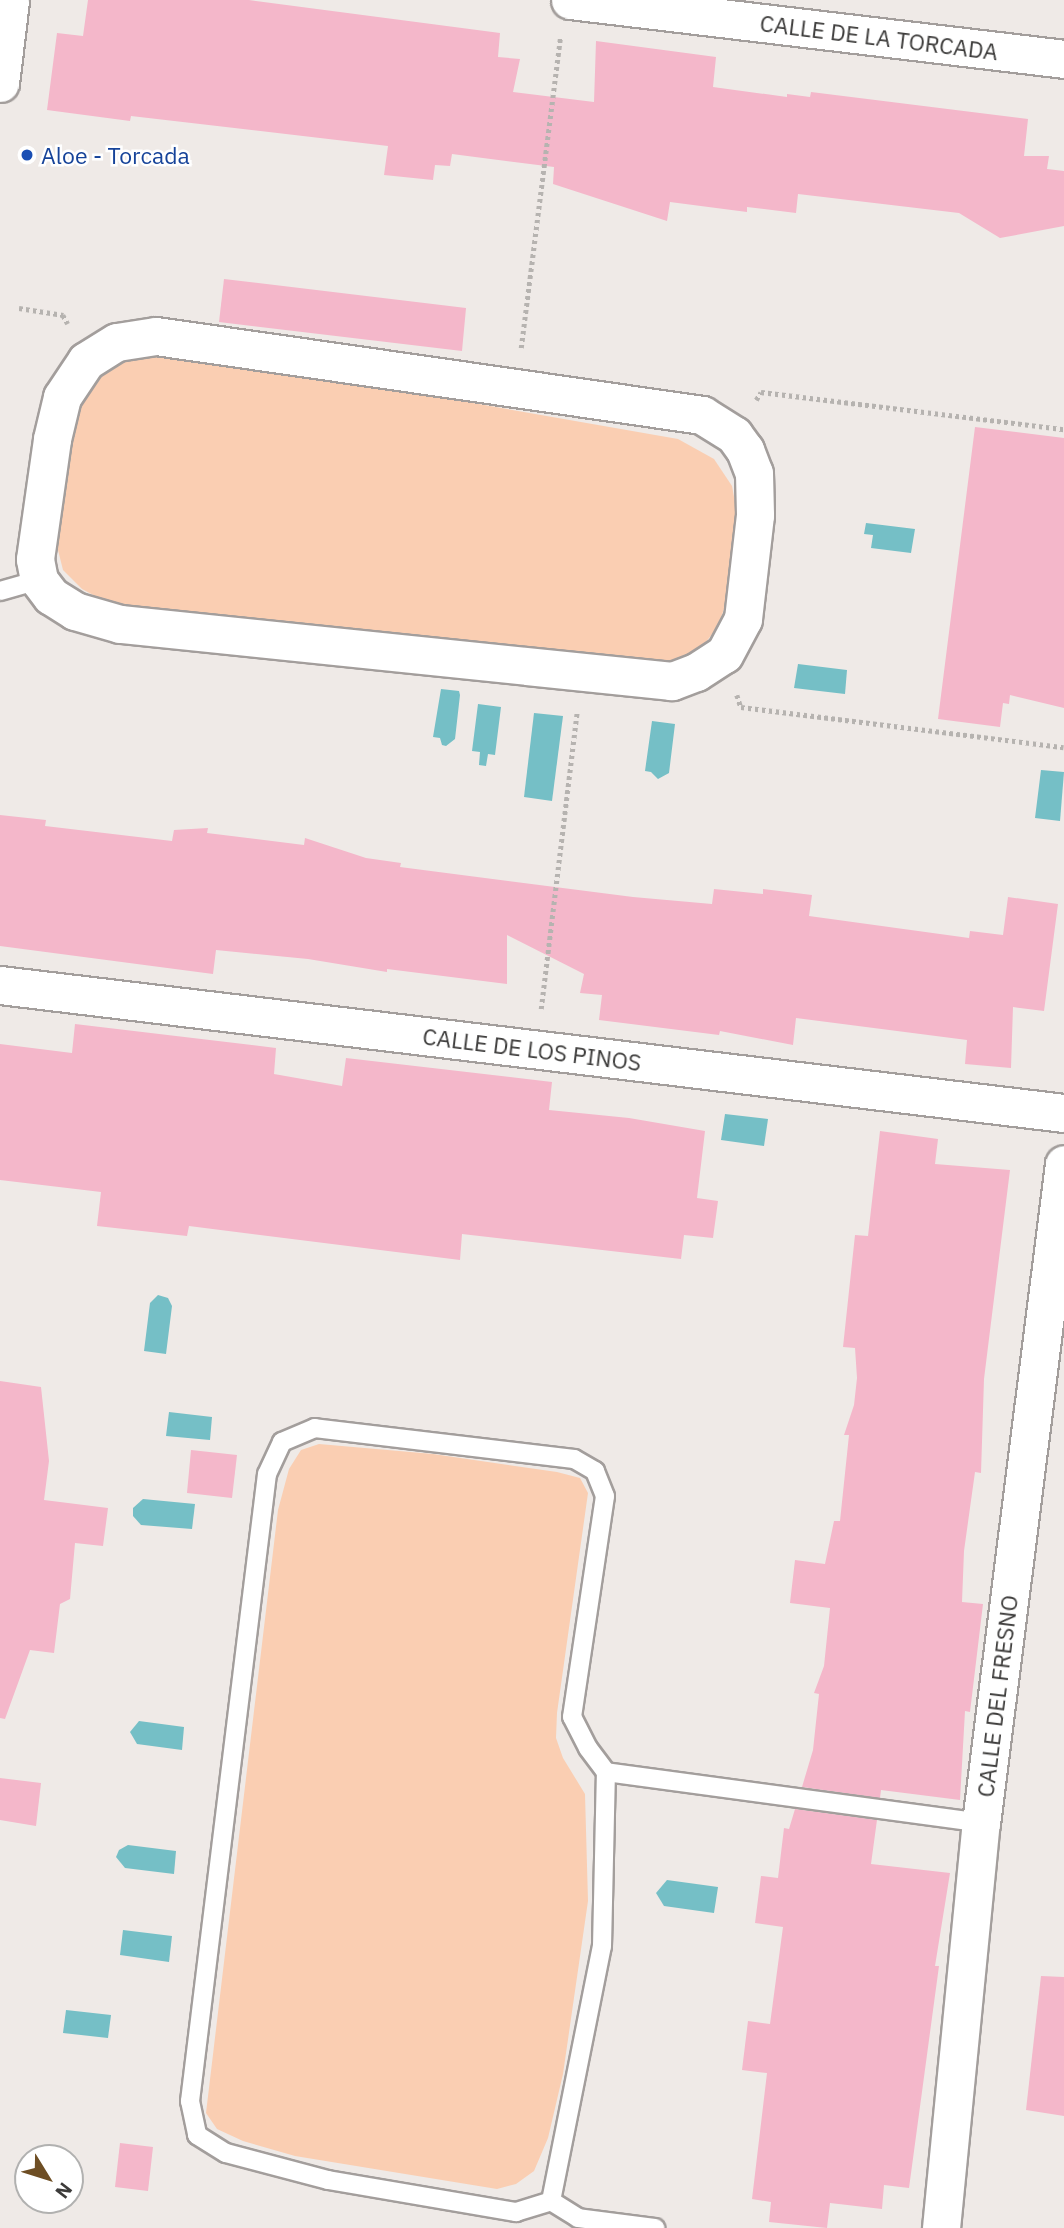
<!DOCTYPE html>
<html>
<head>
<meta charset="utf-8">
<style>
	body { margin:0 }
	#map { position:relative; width:1064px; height:2228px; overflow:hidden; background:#efeae7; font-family:"IBM Plex Sans",sans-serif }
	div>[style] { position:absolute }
	.green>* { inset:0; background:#faceb2 }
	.water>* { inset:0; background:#75bfc6 }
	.building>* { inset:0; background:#f4b7ca }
	.path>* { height:4.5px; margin-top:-2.25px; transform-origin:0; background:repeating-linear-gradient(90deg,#b6b3b0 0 3.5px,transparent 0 7px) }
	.roads { filter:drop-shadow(2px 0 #a39e9c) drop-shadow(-2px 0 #a39e9c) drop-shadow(0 2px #a39e9c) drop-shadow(0 -2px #a39e9c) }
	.lane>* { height:18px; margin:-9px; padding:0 9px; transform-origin:9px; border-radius:9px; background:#fff }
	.street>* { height:37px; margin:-18.5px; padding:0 18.5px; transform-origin:18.5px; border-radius:18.5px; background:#fff }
	.dots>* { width:19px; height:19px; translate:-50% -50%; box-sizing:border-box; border:4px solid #fff; border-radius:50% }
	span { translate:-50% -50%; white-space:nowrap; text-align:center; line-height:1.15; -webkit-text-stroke:5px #fff; paint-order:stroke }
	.street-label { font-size:23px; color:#3c3b3a }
	.transit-label { font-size:23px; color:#164399 }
	.left { translate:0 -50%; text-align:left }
	.north { position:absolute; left:14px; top:2144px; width:70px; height:70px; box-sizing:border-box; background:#fff; border:2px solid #b1b1b0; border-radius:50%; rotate:128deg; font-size:19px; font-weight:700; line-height:28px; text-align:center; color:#3c3b3a }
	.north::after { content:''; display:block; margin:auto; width:24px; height:32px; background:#6e4e24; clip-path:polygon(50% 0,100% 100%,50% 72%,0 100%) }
</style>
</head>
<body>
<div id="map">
	<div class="green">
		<div style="clip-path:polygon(157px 353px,284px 370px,678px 439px,714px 459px,732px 486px,738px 519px,730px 593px,717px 628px,698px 652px,670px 665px,112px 605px,82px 589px,63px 570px,55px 538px,62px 492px,77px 413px,98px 377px,121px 359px)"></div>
		<div style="clip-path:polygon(319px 1444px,433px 1454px,557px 1472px,580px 1478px,588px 1493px,557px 1713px,556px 1738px,563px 1758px,585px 1794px,588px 1901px,563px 2074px,548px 2138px,534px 2171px,516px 2184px,497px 2189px,295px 2156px,243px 2141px,217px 2129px,206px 2113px,278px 1510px,289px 1469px,301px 1450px)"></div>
	</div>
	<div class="water">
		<div style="clip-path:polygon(866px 523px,915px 529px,911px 553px,871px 548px,873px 535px,864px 534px)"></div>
		<div style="clip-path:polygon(798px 664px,847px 670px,845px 694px,794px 688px)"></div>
		<div style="clip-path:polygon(441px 689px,459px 691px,460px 695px,455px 739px,446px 746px,442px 745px,440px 738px,433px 737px)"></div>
		<div style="clip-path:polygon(478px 704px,501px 707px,495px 755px,488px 754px,486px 766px,479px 765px,480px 752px,472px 751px)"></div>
		<div style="clip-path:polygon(534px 713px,563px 716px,552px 801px,524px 797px)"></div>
		<div style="clip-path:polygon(652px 721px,675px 724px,669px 773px,658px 779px,651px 772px,645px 771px)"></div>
		<div style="clip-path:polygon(1041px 770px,1064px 772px,1060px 821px,1035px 818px)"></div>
		<div style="clip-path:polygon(725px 1114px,768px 1119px,764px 1146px,721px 1140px)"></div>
		<div style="clip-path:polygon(158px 1295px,168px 1298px,172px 1306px,166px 1354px,144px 1351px,150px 1303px)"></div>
		<div style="clip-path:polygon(169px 1412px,212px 1417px,210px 1440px,166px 1436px)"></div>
		<div style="clip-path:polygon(143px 1499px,195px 1504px,192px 1529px,141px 1525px,133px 1516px,133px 1508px)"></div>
		<div style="clip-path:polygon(139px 1721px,184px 1727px,182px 1750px,137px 1744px,130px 1732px)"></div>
		<div style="clip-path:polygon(128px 1845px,176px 1851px,174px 1874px,125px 1868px,116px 1857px,119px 1850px)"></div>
		<div style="clip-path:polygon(667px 1880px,718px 1887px,714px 1913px,664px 1906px,656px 1893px)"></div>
		<div style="clip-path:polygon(123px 1930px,172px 1936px,169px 1962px,120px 1955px)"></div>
		<div style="clip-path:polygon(66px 2010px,111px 2015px,108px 2038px,63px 2033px)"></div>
	</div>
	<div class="building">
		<div style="clip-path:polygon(88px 0,249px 0,500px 33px,498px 57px,520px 59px,513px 92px,594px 102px,596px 41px,716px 57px,713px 87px,787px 97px,787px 94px,810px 97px,811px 92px,1028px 119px,1024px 156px,1049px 156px,1047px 169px,1064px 171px,1064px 226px,1000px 238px,959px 213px,798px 194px,796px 213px,747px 207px,747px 212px,670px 202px,667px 221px,553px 184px,554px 167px,452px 154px,450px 166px,435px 165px,433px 180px,384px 175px,388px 146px,131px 116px,130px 121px,47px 110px,57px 33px,83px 36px)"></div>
		<div style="clip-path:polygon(224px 279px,466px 308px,462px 351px,219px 322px)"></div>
		<div style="clip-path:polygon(975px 427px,1064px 438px,1064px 708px,1010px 695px,1009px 704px,1003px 703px,1000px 727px,938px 719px)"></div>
		<div style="clip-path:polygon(0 815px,46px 820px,45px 826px,172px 841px,174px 830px,208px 828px,207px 833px,304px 845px,305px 838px,366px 858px,401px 863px,400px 867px,633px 897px,712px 904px,714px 889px,763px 894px,763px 889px,812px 895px,809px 916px,969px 938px,970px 931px,1003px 935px,1008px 897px,1058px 904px,1044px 1011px,1013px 1007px,1011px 1068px,965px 1064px,967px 1040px,796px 1018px,793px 1045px,720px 1031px,719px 1035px,599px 1020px,602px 995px,580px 993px,584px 974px,507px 935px,507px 984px,387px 969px,387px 972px,308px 959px,216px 950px,213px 974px,0 946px)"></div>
		<div style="clip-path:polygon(75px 1024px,276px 1048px,274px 1074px,342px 1086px,346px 1058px,552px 1082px,549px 1110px,629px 1118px,705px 1131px,697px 1198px,718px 1201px,713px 1238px,684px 1235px,681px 1259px,462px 1234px,460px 1260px,189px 1226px,187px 1236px,97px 1226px,101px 1192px,0 1180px,0 1044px,72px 1053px)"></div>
		<div style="clip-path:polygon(880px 1131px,938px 1139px,935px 1164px,1010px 1170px,984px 1379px,981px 1473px,975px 1472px,964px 1551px,962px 1602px,983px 1604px,970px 1712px,965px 1711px,960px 1800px,881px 1790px,880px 1798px,802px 1787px,813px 1750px,819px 1694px,814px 1693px,824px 1666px,830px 1608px,790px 1603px,795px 1560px,825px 1564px,834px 1521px,840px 1521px,849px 1435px,844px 1435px,854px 1405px,857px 1378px,855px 1348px,843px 1347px,855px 1235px,868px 1236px)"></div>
		<div style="clip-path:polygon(0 1381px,41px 1387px,49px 1461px,44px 1500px,108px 1508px,103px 1546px,75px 1543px,70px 1599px,60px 1604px,54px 1653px,30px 1650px,5px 1719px,0 1718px)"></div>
		<div style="clip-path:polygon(191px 1450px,237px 1455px,232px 1498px,187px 1493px)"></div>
		<div style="clip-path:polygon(0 1778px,41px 1783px,36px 1826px,0 1820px)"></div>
		<div style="clip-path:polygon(795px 1809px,877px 1820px,871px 1864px,950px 1873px,935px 1966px,939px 1966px,909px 2188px,884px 2185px,882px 2209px,830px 2203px,827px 2228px,769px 2222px,771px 2202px,752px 2199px,767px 2073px,742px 2070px,748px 2021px,770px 2024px,783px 1927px,755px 1923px,761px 1876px,778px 1878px,784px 1828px,789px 1829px)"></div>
		<div style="clip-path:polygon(1041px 1976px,1064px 1977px,1064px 2116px,1026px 2110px)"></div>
		<div style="clip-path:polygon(120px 2143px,153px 2147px,148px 2191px,115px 2187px)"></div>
	</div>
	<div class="path">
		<div style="left:19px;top:308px;width:45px;rotate:9deg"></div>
		<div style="left:63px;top:315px;width:10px;rotate:61deg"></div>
		<div style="left:521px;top:348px;width:312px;rotate:-82.8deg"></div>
		<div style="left:756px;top:400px;width:9px;rotate:-58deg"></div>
		<div style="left:761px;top:392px;width:305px;rotate:7deg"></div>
		<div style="left:737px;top:695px;width:13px;rotate:72deg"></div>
		<div style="left:741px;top:707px;width:325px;rotate:7.1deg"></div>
		<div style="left:541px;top:1009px;width:299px;rotate:-83.1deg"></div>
	</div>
	<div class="roads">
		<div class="lane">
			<div style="left:0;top:591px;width:41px;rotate:-15.8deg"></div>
			<div style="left:606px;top:1772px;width:30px;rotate:-127deg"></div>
			<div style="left:588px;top:1748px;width:35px;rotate:-117deg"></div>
			<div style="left:572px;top:1717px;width:223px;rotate:-81.5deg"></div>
			<div style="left:605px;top:1496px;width:27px;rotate:-112deg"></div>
			<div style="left:595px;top:1471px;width:24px;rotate:-150deg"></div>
			<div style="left:574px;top:1459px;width:261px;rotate:-173.2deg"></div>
			<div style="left:315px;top:1428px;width:36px;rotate:157deg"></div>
			<div style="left:282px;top:1442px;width:35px;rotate:115deg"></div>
			<div style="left:267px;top:1474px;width:632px;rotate:97deg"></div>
			<div style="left:190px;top:2101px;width:35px;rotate:78deg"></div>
			<div style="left:197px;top:2135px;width:34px;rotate:32deg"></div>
			<div style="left:226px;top:2153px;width:106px;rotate:14.8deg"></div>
			<div style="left:328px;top:2180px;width:191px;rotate:9.7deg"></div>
			<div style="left:516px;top:2212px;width:37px;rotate:-17deg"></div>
			<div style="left:551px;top:2201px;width:260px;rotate:-78.7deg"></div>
			<div style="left:602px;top:1946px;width:174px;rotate:-88.7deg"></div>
			<div style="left:606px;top:1772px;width:378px;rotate:7.7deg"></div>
			<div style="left:551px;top:2201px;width:32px;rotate:32deg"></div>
			<div style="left:578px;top:2218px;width:78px;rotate:7.4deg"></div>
		</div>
		<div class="street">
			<div style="left:570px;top:0;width:498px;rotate:6.8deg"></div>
			<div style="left:0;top:83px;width:84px;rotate:-83.1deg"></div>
			<div style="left:156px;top:336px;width:552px;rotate:8.23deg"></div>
			<div style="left:702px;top:415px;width:38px;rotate:32deg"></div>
			<div style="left:734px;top:435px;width:19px;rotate:54deg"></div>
			<div style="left:745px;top:450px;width:25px;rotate:69deg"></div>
			<div style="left:754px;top:473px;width:42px;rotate:88.6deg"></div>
			<div style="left:755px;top:515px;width:105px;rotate:96.6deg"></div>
			<div style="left:743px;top:619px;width:40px;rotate:118deg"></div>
			<div style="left:724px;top:654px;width:33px;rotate:147deg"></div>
			<div style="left:696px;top:672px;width:26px;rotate:159deg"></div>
			<div style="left:672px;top:681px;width:555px;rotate:-174.1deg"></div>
			<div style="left:120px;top:624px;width:47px;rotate:-163.9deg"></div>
			<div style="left:75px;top:611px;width:28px;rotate:-148deg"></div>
			<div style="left:51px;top:596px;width:20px;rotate:-127deg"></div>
			<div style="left:39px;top:580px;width:21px;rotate:-101deg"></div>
			<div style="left:35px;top:559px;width:121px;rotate:-81.9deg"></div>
			<div style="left:52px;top:439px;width:43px;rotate:-76.6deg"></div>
			<div style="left:62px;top:397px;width:43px;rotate:-56.3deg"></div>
			<div style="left:86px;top:361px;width:36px;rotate:-32deg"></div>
			<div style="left:117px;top:342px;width:39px;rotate:-9deg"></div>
			<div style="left:0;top:985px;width:1072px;rotate:6.86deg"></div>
			<div style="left:941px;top:2228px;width:407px;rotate:-84.4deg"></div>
			<div style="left:981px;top:1823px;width:664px;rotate:-82.82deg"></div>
		</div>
	</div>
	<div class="dots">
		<div style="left:27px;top:155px;background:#1a4fb4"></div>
	</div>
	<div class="street-label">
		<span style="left:879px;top:37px;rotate:7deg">CALLE DE LA TORCADA</span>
		<span style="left:532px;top:1049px;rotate:7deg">CALLE DE LOS PINOS</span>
		<span style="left:997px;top:1696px;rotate:-83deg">CALLE DEL FRESNO</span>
	</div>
	<div class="transit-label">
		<span class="left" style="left:41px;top:155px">Aloe - Torcada</span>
	</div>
	<div class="north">N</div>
</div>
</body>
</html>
